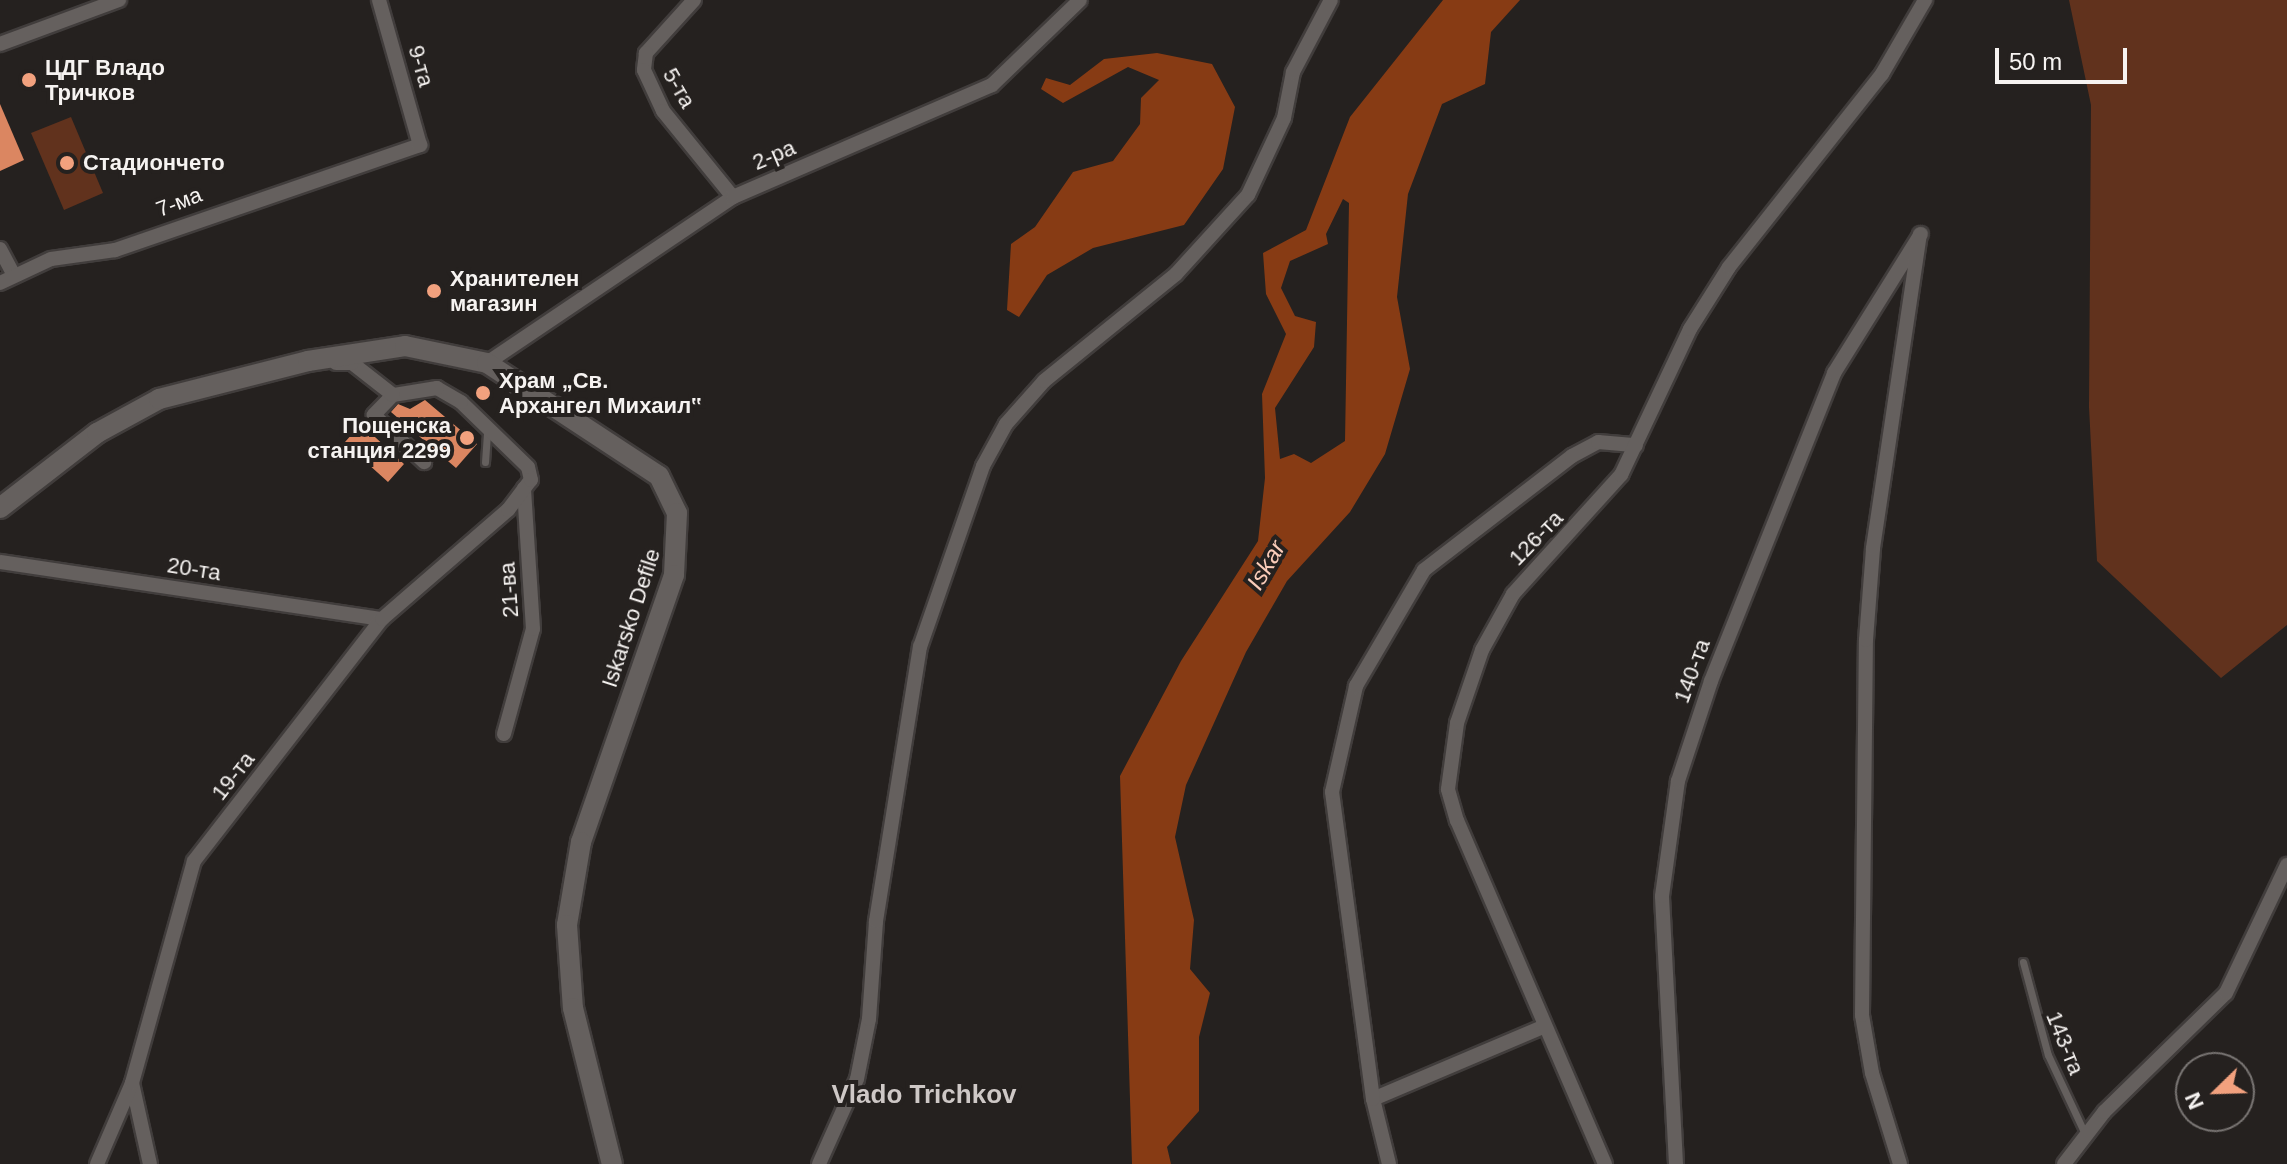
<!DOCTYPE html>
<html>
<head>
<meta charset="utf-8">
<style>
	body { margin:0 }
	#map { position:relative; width:2287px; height:1164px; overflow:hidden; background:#25211f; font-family:Helvetica,sans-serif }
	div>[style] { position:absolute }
	.green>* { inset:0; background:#61321d }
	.water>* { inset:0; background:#873b14 }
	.building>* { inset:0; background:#db8661 }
	.roads { filter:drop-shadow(2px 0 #413d3c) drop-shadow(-2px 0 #413d3c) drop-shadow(0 2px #413d3c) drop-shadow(0 -2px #413d3c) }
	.service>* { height:7px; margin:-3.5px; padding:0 3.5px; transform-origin:3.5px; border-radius:3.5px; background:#65605e }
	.minor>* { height:14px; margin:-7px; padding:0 7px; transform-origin:7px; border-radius:7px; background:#65605e }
	.secondary>* { height:20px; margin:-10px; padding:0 10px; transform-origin:10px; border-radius:10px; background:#65605e }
	.dots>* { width:22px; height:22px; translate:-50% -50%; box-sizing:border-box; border:4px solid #25211f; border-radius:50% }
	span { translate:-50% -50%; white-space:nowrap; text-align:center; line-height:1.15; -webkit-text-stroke:8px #25211f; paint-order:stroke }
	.street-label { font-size:22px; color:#f6f3f1 }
	.poi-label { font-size:22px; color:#f6f3f1; font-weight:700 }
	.left { translate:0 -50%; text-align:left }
	.right { translate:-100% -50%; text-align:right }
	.water-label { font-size:24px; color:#fbcdba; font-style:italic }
	.quarter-label { font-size:26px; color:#cec8c6; font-weight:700 }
	.north { position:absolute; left:2175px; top:1052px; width:80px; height:80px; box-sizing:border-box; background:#25211f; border:2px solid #797573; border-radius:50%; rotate:247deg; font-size:22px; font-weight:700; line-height:32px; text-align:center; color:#f6f3f1 }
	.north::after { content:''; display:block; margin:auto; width:28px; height:36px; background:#f2a17e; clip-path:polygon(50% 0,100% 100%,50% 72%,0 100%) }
	.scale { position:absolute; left:1995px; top:48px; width:132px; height:36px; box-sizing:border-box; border:4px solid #f6f3f1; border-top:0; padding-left:10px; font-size:24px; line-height:28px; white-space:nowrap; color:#f6f3f1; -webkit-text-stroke:6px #25211f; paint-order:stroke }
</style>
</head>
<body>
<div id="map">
	<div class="green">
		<div style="clip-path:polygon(2069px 0,2287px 0,2287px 625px,2221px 678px,2097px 561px,2089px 407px,2091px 105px)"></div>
		<div style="clip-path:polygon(71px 117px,103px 193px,64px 210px,31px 133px)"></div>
	</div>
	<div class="water">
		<div style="clip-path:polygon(evenodd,1443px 0,1520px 0,1491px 32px,1485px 84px,1442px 104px,1408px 194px,1397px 297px,1410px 369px,1385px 454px,1350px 512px,1287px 581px,1246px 652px,1186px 785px,1175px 837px,1194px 920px,1190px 969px,1210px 993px,1199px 1037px,1199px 1111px,1167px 1147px,1171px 1164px,1132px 1164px,1120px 776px,1181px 661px,1258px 541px,1265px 478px,1262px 394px,1286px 334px,1266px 294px,1263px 253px,1306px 230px,1350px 117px,1443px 0,1343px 199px,1349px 203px,1345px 441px,1311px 463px,1294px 454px,1280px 459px,1275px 408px,1314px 347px,1316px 322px,1295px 316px,1281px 288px,1290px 261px,1328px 244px,1326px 234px,1343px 199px)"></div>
		<div style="clip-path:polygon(1157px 53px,1212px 64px,1235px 107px,1223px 169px,1184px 225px,1093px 248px,1047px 275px,1019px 317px,1007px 310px,1011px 244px,1035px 227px,1073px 172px,1113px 161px,1140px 124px,1141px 98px,1159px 80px,1128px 67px,1063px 103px,1041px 89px,1046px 78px,1070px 85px,1104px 59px)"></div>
	</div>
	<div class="building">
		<div style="clip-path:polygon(0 104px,24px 160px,0 171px)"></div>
		<div style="clip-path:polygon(425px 400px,477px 444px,456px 468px,391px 412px,398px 404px,410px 409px)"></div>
		<div style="clip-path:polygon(361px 424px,404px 464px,388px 482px,357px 454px,349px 462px,337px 451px)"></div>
	</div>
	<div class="roads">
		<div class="service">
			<div style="left:485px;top:462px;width:32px;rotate:-86deg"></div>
			<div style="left:2023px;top:962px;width:96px;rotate:75deg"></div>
			<div style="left:2048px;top:1055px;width:87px;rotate:64.9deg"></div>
		</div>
		<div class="minor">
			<div style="left:694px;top:0;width:72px;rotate:132.2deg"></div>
			<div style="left:646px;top:53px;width:17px;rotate:97deg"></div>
			<div style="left:644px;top:70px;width:45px;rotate:65.1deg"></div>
			<div style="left:663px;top:111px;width:111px;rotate:50.9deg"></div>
			<div style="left:0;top:44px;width:127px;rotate:-20.3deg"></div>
			<div style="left:0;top:249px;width:26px;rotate:62deg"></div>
			<div style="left:0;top:283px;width:56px;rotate:-25.2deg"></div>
			<div style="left:51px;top:259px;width:65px;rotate:-8deg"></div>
			<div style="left:115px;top:250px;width:323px;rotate:-19deg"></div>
			<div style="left:420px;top:145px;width:151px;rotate:-105.8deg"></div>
			<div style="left:487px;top:363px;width:297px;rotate:-34deg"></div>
			<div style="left:733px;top:197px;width:282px;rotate:-23.4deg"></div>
			<div style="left:992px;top:85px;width:122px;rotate:-44deg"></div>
			<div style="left:393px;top:395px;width:28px;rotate:134deg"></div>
			<div style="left:374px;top:415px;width:69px;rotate:43.2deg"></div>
			<div style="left:0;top:562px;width:386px;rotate:8.5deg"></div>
			<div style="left:504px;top:734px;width:109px;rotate:-74.6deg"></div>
			<div style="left:533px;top:629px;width:141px;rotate:-93.7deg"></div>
			<div style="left:132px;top:1083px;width:83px;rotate:77.5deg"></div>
			<div style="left:1373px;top:1099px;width:185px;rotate:-23deg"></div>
			<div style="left:97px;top:1164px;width:88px;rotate:-66.6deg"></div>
			<div style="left:132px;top:1083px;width:230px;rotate:-74.4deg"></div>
			<div style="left:194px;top:861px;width:306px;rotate:-52.2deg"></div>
			<div style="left:382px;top:619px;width:167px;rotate:-40.9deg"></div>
			<div style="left:508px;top:510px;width:38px;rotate:-53deg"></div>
			<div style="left:531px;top:480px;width:13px;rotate:-103deg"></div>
			<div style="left:528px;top:467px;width:93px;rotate:-135.9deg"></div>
			<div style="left:461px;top:402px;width:28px;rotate:-150deg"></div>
			<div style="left:437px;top:388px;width:45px;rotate:171deg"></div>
			<div style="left:393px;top:395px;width:52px;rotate:-142deg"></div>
			<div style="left:352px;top:363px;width:16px;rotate:180deg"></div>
			<div style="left:819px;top:1164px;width:93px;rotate:-65.9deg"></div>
			<div style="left:857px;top:1079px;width:61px;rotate:-78.7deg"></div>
			<div style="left:869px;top:1019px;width:98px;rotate:-85.9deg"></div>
			<div style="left:876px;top:921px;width:278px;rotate:-80.9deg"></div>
			<div style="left:920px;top:647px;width:192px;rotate:-70.8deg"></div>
			<div style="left:983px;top:466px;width:48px;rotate:-61.3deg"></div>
			<div style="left:1006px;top:424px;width:57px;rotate:-48.5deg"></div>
			<div style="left:1044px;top:381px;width:170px;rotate:-39deg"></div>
			<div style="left:1176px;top:274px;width:107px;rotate:-47.7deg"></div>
			<div style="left:1248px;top:195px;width:85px;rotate:-64.9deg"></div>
			<div style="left:1284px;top:118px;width:47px;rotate:-78.9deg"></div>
			<div style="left:1293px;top:72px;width:81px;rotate:-62.2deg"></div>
			<div style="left:1389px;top:1164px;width:67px;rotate:-103.8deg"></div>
			<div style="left:1373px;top:1099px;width:310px;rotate:-97.6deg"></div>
			<div style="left:1332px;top:792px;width:109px;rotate:-77.2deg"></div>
			<div style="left:1356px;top:686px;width:134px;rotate:-59.6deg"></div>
			<div style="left:1424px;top:570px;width:187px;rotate:-37.6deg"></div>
			<div style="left:1572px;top:456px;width:30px;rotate:-28deg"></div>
			<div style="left:1598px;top:442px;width:38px;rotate:5deg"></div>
			<div style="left:1605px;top:1164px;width:374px;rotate:-113.3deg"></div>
			<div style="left:1457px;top:821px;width:33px;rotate:-106deg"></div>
			<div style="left:1448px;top:789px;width:67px;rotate:-82.2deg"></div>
			<div style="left:1457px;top:723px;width:77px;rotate:-71.1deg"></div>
			<div style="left:1482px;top:650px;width:64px;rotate:-61deg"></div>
			<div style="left:1513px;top:594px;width:161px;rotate:-47.8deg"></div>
			<div style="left:1621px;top:475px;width:161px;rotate:-64.7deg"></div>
			<div style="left:1690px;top:329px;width:73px;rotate:-57.8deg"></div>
			<div style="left:1729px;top:267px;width:246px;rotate:-51.6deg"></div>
			<div style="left:1882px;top:74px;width:86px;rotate:-59.8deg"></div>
			<div style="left:1676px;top:1164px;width:268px;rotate:-93deg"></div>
			<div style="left:1662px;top:896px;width:116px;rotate:-82.1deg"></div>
			<div style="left:1678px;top:781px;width:105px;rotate:-71.7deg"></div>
			<div style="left:1711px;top:681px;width:332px;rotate:-68.2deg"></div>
			<div style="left:1834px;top:373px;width:164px;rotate:-58deg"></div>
			<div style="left:1900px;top:1164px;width:95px;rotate:-107.1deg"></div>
			<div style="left:1872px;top:1073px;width:59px;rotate:-99.8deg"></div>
			<div style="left:1862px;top:1015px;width:375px;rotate:-89.4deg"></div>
			<div style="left:1866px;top:640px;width:92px;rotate:-85.6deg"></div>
			<div style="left:1873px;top:548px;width:317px;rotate:-81.5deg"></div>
			<div style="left:2064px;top:1164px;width:66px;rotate:-52.4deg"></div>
			<div style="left:2104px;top:1112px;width:170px;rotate:-44.3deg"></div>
			<div style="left:2226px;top:993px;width:142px;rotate:-64.5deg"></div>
		</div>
		<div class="secondary">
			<div style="left:0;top:508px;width:123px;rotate:-37.7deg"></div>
			<div style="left:97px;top:433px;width:71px;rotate:-28.7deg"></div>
			<div style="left:159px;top:399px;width:154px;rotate:-14.3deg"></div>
			<div style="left:308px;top:361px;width:98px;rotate:-8.8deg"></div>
			<div style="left:405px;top:346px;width:84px;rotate:11.7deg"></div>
			<div style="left:487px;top:363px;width:206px;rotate:33.3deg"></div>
			<div style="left:659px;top:476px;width:41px;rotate:64.1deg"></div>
			<div style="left:677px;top:513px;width:62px;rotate:92.8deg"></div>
			<div style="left:674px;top:575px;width:283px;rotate:109.2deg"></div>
			<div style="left:581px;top:842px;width:84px;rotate:99.6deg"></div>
			<div style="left:567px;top:925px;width:83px;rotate:85.9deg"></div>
			<div style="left:573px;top:1008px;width:161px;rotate:76deg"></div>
		</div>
	</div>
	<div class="dots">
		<div style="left:29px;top:80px;background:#f2a17e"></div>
		<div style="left:67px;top:163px;background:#f2a17e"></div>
		<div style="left:434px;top:291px;background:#f2a17e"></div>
		<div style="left:483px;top:393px;background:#f2a17e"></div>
		<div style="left:467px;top:438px;background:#f2a17e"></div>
	</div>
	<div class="street-label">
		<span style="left:421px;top:66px;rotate:74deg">9-та</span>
		<span style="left:679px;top:88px;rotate:60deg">5-та</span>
		<span style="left:774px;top:155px;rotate:-23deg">2-ра</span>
		<span style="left:179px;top:202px;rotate:-21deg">7-ма</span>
		<span style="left:1536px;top:538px;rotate:-46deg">126-та</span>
		<span style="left:194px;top:569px;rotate:9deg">20-та</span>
		<span style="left:509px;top:590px;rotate:-94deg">21-ва</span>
		<span style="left:631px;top:618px;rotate:-72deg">Iskarsko Defile</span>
		<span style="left:1692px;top:671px;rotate:-70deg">140-та</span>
		<span style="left:233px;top:776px;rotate:-52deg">19-та</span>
		<span style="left:2065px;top:1043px;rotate:68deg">143-та</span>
	</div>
	<div class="poi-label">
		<span class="left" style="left:45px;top:80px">ЦДГ Владо<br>Тричков</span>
		<span class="left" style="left:83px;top:163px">Стадиончето</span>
		<span class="left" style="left:450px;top:291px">Хранителен<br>магазин</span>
		<span class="left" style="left:499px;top:393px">Храм „Св.<br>Архангел Михаил‟</span>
		<span class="right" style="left:451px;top:438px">Пощенска<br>станция 2299</span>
	</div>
	<div class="water-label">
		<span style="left:1266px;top:565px;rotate:-60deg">Iskar</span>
	</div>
	<div class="quarter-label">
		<span style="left:924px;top:1095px">Vlado Trichkov</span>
	</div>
	<div class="north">N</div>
	<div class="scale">50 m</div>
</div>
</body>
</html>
